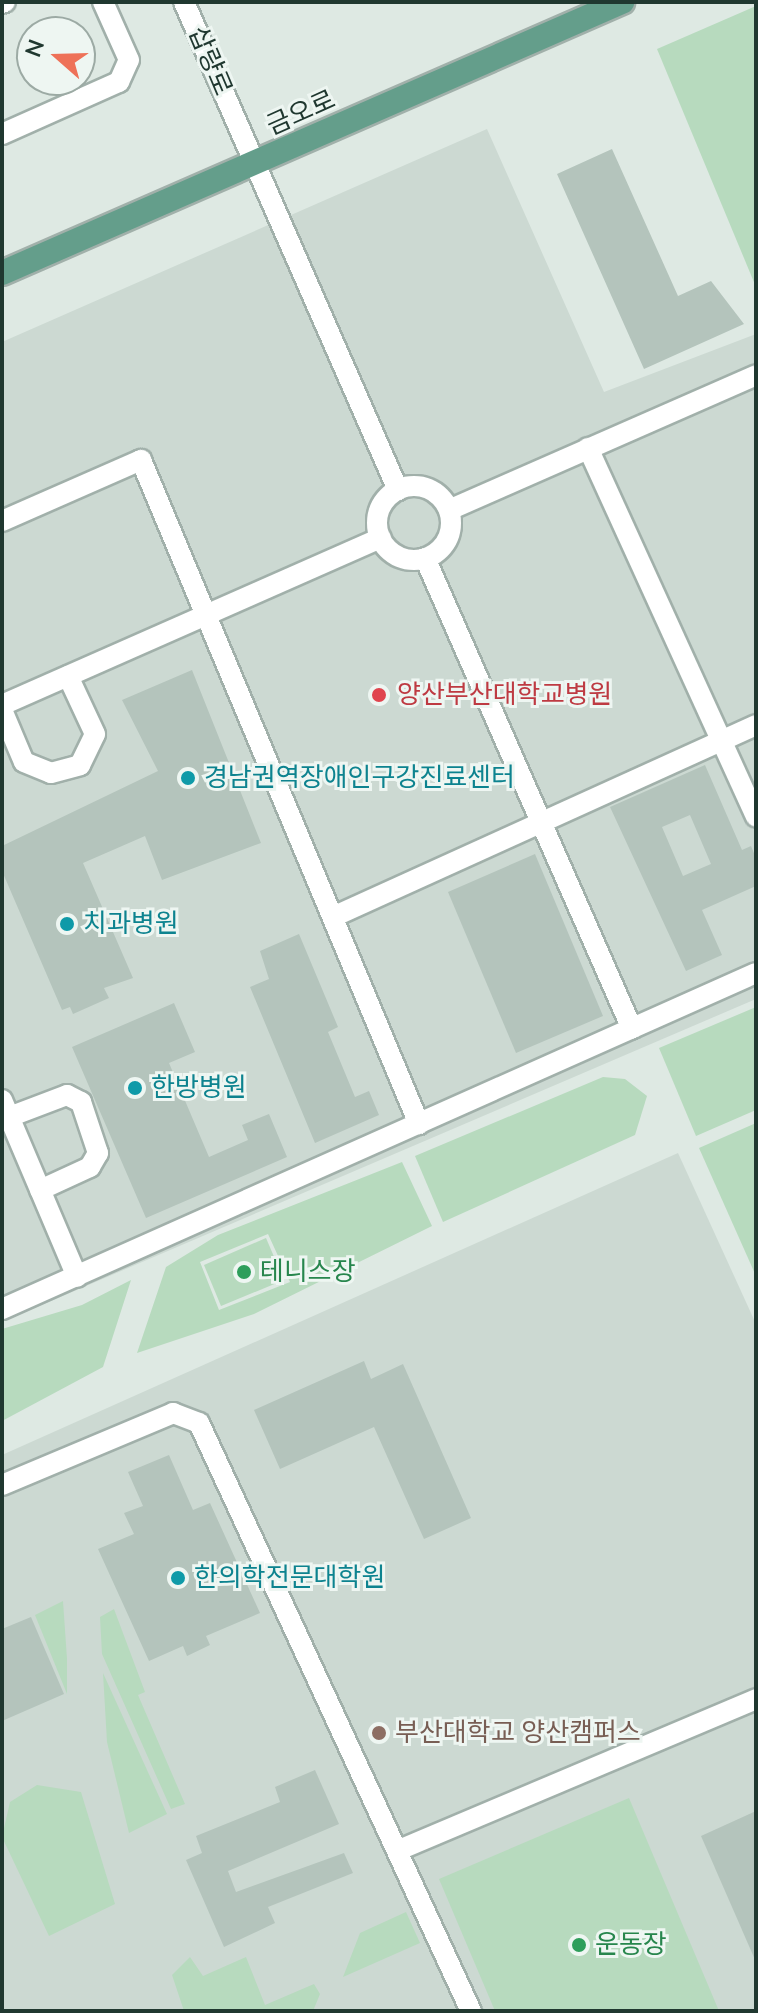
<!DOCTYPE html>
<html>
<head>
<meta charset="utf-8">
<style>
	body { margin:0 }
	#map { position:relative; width:758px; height:2013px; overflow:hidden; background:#dee9e3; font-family:"Nunito Sans","Noto Sans KR",sans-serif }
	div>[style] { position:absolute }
	.built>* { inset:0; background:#ccd9d2 }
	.green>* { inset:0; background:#b7dabe }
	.building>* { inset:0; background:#b4c4bc }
	.roads { filter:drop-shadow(2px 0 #a1b0aa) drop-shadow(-2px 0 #a1b0aa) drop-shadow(0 2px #a1b0aa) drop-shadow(0 -2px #a1b0aa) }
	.minor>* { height:20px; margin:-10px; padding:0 10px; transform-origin:10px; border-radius:10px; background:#fff }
	.minor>.ring { margin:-10px; padding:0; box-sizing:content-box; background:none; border:20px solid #fff; border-radius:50% }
	.major>* { height:24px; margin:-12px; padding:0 12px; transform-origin:12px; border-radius:12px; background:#649e8b }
	.dots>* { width:22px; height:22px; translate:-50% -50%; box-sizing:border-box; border:4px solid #eef6f2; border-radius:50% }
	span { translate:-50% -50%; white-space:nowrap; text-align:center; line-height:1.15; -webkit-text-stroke:6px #eef6f2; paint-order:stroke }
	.street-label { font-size:26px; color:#203830 }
	.health-label { font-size:26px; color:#be3a42 }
	.left { translate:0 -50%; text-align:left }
	.culture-label { font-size:26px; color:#0d838f }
	.leisure-label { font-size:26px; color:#27864d }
	.education-label { font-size:26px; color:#785e54 }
	.frame { position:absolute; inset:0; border:4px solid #203830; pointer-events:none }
	.north { position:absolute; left:16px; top:16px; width:80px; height:80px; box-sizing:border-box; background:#eef6f2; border:2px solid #9caaa4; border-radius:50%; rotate:290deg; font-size:22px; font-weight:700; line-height:32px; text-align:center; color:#203830 }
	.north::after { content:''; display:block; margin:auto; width:28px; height:36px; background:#ee7158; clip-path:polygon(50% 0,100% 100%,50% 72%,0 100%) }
</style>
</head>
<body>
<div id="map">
	<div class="built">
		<div style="clip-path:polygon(487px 129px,604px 392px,756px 334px,756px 999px,2px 1322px,2px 342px)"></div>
		<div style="clip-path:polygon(678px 1153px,756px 1324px,756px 2011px,2px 2011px,2px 1455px)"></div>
	</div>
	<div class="green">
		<div style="clip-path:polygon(756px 6px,756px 287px,657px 49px)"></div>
		<div style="clip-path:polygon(756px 1007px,756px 1110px,696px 1136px,659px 1048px)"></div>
		<div style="clip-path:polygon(603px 1077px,625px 1079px,647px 1096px,635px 1135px,443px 1222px,415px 1156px)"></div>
		<div style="clip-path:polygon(756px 1123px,756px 1276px,699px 1148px)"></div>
		<div style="clip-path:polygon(evenodd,402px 1162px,432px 1226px,254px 1314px,137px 1353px,166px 1267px,218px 1235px,402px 1162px,268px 1234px,290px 1282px,219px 1310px,200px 1262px,268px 1234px)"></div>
		<div style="clip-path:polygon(266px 1238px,284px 1280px,221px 1306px,204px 1265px)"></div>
		<div style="clip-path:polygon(131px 1280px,103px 1367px,2px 1421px,2px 1329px,82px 1305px)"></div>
		<div style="clip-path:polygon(63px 1601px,67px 1659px,67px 1694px,35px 1615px)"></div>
		<div style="clip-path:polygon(114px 1609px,145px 1692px,138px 1695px,185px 1804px,171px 1809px,102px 1654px,100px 1617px)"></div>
		<div style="clip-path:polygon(103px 1673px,167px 1814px,129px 1833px,107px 1742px)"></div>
		<div style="clip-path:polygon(37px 1785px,81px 1792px,115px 1904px,49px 1936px,2px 1837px,10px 1802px)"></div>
		<div style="clip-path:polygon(629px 1798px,719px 2011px,495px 2011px,439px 1879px)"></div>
		<div style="clip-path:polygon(406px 1912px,420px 1943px,343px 1977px,360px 1933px)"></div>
		<div style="clip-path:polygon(190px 1957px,203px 1976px,246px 1957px,265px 2005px,314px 1984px,320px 1994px,313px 2011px,184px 2011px,172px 1975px)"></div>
	</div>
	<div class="building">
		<div style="clip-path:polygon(612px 149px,678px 296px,711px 281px,744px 324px,644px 369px,557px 174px)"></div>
		<div style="clip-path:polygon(192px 670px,261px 843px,162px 880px,145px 836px,83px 863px,133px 978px,104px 988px,109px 998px,73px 1014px,70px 1007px,62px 1010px,2px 871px,2px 846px,158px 771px,122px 700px)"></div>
		<div style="clip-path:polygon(evenodd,705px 765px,742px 850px,751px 846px,756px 858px,756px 886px,702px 910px,722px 955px,686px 971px,610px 807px,705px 765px,690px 815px,711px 864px,683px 876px,662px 827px,690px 815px)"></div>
		<div style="clip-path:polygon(535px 854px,603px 1016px,516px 1053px,448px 892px)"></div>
		<div style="clip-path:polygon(299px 934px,338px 1027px,328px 1032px,355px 1097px,369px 1091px,379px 1115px,315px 1143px,250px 987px,269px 979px,260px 951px)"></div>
		<div style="clip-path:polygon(174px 1003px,195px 1052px,169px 1063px,209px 1157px,248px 1140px,242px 1125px,269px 1114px,287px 1157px,146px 1218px,72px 1047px)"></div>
		<div style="clip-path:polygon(364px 1361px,371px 1379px,403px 1364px,471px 1518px,424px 1539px,374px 1427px,280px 1469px,254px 1410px)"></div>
		<div style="clip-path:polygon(169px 1455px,193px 1510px,210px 1503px,260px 1613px,206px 1636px,210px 1645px,187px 1656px,183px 1646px,149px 1661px,98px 1549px,134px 1534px,124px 1513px,143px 1506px,128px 1472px)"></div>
		<div style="clip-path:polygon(31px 1617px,64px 1694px,2px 1721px,2px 1629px)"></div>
		<div style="clip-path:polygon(315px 1770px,339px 1824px,228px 1871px,236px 1892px,344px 1853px,353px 1873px,268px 1907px,275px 1923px,224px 1947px,186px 1860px,202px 1853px,196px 1836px,280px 1802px,275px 1787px)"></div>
		<div style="clip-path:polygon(756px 1811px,756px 1962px,701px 1836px)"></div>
	</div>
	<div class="roads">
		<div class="minor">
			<div style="left:184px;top:2px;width:533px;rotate:66.32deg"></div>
			<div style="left:2px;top:3px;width:3px;rotate:-18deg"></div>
			<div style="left:2px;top:134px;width:128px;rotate:-24deg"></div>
			<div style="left:119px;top:82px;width:24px;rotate:-66deg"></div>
			<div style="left:129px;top:60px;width:64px;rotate:-114.1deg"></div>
			<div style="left:588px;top:448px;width:405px;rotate:65.5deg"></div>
			<div class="ring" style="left:377px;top:486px;width:54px;height:54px"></div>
			<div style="left:449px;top:510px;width:335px;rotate:-23.7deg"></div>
			<div style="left:2px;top:521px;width:152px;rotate:-23.7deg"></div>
			<div style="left:141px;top:460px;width:720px;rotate:67.28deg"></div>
			<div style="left:425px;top:558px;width:514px;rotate:66.27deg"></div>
			<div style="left:2px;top:705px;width:414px;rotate:-23.8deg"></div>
			<div style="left:2px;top:710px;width:56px;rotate:67.1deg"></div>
			<div style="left:24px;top:762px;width:29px;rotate:22deg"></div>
			<div style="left:51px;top:773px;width:30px;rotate:-15deg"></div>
			<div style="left:80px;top:765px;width:34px;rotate:-64deg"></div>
			<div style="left:95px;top:734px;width:64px;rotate:-115deg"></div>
			<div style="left:335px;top:916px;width:462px;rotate:-24.4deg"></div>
			<div style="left:2px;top:1100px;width:192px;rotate:67deg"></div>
			<div style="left:9px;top:1117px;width:62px;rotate:-20.8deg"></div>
			<div style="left:67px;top:1095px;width:16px;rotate:27deg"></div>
			<div style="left:81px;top:1102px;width:54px;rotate:71.6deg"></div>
			<div style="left:98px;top:1153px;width:16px;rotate:120deg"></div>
			<div style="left:90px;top:1167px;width:55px;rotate:155.3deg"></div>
			<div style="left:2px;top:1309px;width:825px;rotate:-24.02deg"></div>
			<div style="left:2px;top:1485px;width:186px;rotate:-22.8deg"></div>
			<div style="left:173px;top:1413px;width:28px;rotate:21deg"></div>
			<div style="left:199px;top:1423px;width:648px;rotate:65.18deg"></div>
			<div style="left:399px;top:1850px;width:388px;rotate:-22.9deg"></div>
		</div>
		<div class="major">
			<div style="left:2px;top:273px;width:677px;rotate:-23.61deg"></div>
		</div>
	</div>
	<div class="dots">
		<div style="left:379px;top:695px;background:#e0444e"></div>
		<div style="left:188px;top:778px;background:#0f9aa8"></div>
		<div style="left:67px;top:924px;background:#0f9aa8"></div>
		<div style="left:135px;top:1088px;background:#0f9aa8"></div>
		<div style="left:244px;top:1272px;background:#2e9e5b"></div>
		<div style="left:178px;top:1578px;background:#0f9aa8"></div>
		<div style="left:379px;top:1733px;background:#8d6e63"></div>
		<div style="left:579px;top:1945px;background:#2e9e5b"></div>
	</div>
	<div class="street-label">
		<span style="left:210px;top:61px;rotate:67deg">삽량로</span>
		<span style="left:301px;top:113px;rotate:-24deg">금오로</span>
	</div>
	<div class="health-label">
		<span class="left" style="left:397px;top:695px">양산부산대학교병원</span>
	</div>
	<div class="culture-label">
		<span class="left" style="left:204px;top:778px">경남권역장애인구강진료센터</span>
		<span class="left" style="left:83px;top:924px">치과병원</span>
		<span class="left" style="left:151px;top:1088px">한방병원</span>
		<span class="left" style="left:194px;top:1578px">한의학전문대학원</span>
	</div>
	<div class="leisure-label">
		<span class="left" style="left:260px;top:1272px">테니스장</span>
		<span class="left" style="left:595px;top:1945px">운동장</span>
	</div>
	<div class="education-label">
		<span class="left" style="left:395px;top:1733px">부산대학교 양산캠퍼스</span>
	</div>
	<div class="frame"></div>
	<div class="north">N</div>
</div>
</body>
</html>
